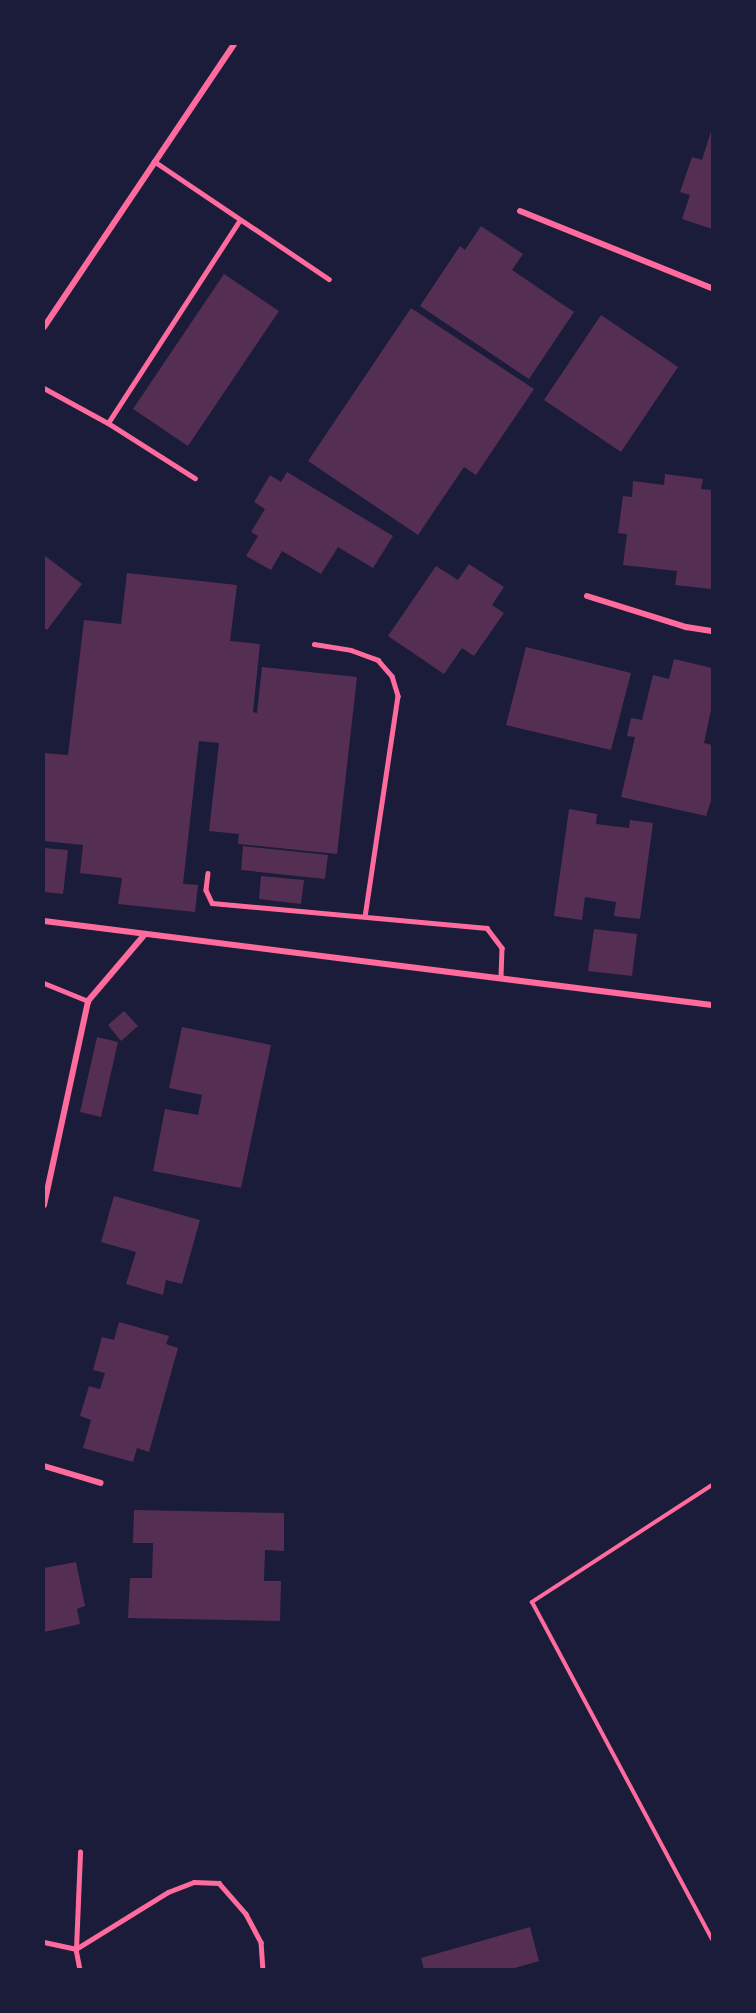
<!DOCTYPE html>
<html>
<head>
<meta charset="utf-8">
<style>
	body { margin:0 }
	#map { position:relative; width:756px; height:2013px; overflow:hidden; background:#1b1b3a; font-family:Raleway,sans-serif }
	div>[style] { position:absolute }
	.building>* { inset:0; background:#542f53 }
	.path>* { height:4px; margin:-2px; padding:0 2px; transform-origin:2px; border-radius:2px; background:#ff6b9d }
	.service>* { height:4.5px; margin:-2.25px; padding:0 2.25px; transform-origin:2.25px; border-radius:2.25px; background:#ff6b9d }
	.minor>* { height:6px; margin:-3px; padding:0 3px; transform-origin:3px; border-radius:3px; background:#ff6b9d }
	span { translate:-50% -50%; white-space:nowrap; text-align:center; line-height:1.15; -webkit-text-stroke:4.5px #1b1b3a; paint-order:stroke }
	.frame { position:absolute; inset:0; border:45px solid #1b1b3a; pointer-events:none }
</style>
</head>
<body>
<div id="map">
	<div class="building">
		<div style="clip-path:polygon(712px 128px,712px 229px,682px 219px,690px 195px,680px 192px,692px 157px,702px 160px)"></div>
		<div style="clip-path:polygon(481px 226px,523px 254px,512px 270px,574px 312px,529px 379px,420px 306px,460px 246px,465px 250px)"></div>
		<div style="clip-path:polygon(224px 274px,279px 311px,188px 446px,133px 409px)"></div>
		<div style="clip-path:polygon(411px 308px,534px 389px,476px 475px,464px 467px,418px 535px,308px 461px)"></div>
		<div style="clip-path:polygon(601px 315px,678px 367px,621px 452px,544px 400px)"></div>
		<div style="clip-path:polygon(287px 472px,393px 536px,373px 568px,338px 547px,321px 574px,282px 551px,271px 570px,246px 556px,258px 536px,251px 532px,265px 509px,254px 502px,270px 475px,281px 482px)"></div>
		<div style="clip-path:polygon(665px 474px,703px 479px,701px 489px,712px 490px,712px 589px,675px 585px,677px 571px,623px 565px,627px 534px,618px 533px,623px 496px,632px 497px,633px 481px,664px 485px)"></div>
		<div style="clip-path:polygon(44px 555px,82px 584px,47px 630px,44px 628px)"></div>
		<div style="clip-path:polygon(469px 564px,504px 587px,492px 605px,504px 613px,474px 656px,462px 648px,444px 674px,388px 636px,436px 566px,458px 580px)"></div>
		<div style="clip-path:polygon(127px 573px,237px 585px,230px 641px,260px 644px,253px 712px,257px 713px,262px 667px,357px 677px,337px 854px,238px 844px,239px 834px,209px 831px,219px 743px,199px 741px,183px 884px,198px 885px,195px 912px,118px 904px,122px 878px,80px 873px,83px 845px,44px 841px,44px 753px,68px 755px,84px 620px,121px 624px)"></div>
		<div style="clip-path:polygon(526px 647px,631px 673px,611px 750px,506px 725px)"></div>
		<div style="clip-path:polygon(674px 659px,712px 668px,712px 705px,704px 743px,712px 745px,712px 798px,706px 816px,621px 797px,635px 737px,627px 736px,631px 718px,642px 720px,653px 675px,669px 679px)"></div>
		<div style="clip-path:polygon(569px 809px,597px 814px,596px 824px,629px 828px,630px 820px,653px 823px,640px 919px,614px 916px,616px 902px,585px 897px,582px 920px,554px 916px)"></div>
		<div style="clip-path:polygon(243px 846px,328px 855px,325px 879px,241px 870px)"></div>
		<div style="clip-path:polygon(44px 848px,68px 850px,63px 894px,44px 892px)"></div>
		<div style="clip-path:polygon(261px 876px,304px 880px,301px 904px,259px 899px)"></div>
		<div style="clip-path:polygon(594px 929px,637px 934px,632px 976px,588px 971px)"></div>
		<div style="clip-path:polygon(124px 1011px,138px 1026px,121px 1041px,108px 1025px)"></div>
		<div style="clip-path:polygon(182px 1027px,271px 1045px,241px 1188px,153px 1171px,165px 1109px,198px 1115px,202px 1095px,169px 1088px)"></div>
		<div style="clip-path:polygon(97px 1037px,118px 1042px,101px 1117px,80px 1112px)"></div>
		<div style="clip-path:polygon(114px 1196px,200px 1220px,182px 1284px,166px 1280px,163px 1295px,126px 1284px,136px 1252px,101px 1242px)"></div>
		<div style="clip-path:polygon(119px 1322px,169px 1336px,166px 1344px,178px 1348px,149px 1452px,137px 1448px,133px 1462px,83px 1448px,91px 1420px,80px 1416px,89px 1386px,100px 1389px,105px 1373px,93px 1370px,102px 1337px,114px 1340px)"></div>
		<div style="clip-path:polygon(134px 1510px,284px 1513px,284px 1551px,265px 1550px,264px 1581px,281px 1581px,280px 1621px,128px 1618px,130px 1578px,152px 1578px,153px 1543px,133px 1543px)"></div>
		<div style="clip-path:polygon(76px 1562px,85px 1606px,77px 1609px,80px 1624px,44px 1632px,44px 1568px)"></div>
		<div style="clip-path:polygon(530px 1927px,539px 1961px,508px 1970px,424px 1970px,421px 1958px)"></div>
	</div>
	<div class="path">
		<div style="left:712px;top:1485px;width:215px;rotate:147deg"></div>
		<div style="left:532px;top:1602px;width:382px;rotate:61.9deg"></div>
	</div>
	<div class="service">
		<div style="left:154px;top:161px;width:211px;rotate:34deg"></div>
		<div style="left:44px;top:388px;width:73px;rotate:28.7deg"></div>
		<div style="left:108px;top:423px;width:103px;rotate:32.3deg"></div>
		<div style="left:108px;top:423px;width:241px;rotate:-57deg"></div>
		<div style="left:314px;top:644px;width:37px;rotate:9deg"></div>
		<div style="left:351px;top:650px;width:29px;rotate:20deg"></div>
		<div style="left:378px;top:660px;width:21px;rotate:49deg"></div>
		<div style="left:392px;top:676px;width:21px;rotate:73deg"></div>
		<div style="left:398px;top:696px;width:222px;rotate:98.5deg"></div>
		<div style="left:208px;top:873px;width:17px;rotate:97deg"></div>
		<div style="left:206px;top:890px;width:14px;rotate:65deg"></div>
		<div style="left:212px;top:903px;width:276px;rotate:5.2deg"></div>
		<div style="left:487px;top:928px;width:25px;rotate:53deg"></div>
		<div style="left:502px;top:948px;width:30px;rotate:92deg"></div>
		<div style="left:44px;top:983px;width:48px;rotate:22.2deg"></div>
		<div style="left:44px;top:1942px;width:33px;rotate:12deg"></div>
		<div style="left:76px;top:1949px;width:21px;rotate:79deg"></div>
		<div style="left:76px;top:1949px;width:108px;rotate:-31.8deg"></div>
		<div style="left:168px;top:1892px;width:28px;rotate:-21deg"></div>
		<div style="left:194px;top:1882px;width:25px;rotate:2deg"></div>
		<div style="left:219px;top:1883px;width:41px;rotate:48.9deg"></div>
		<div style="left:246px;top:1914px;width:32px;rotate:62deg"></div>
		<div style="left:261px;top:1942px;width:28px;rotate:86deg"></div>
		<div style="left:76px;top:1949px;width:97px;rotate:-87.6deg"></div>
	</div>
	<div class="minor">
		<div style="left:520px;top:211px;width:207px;rotate:21.9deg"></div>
		<div style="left:44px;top:327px;width:341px;rotate:-56.1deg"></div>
		<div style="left:587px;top:596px;width:104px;rotate:17.4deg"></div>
		<div style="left:686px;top:627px;width:26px;rotate:9deg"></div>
		<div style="left:44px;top:921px;width:673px;rotate:7.17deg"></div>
		<div style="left:44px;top:1205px;width:209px;rotate:-77.8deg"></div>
		<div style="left:88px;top:1001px;width:88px;rotate:-49.6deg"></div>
		<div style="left:44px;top:1466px;width:59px;rotate:16.6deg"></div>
	</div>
	<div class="frame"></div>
</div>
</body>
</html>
